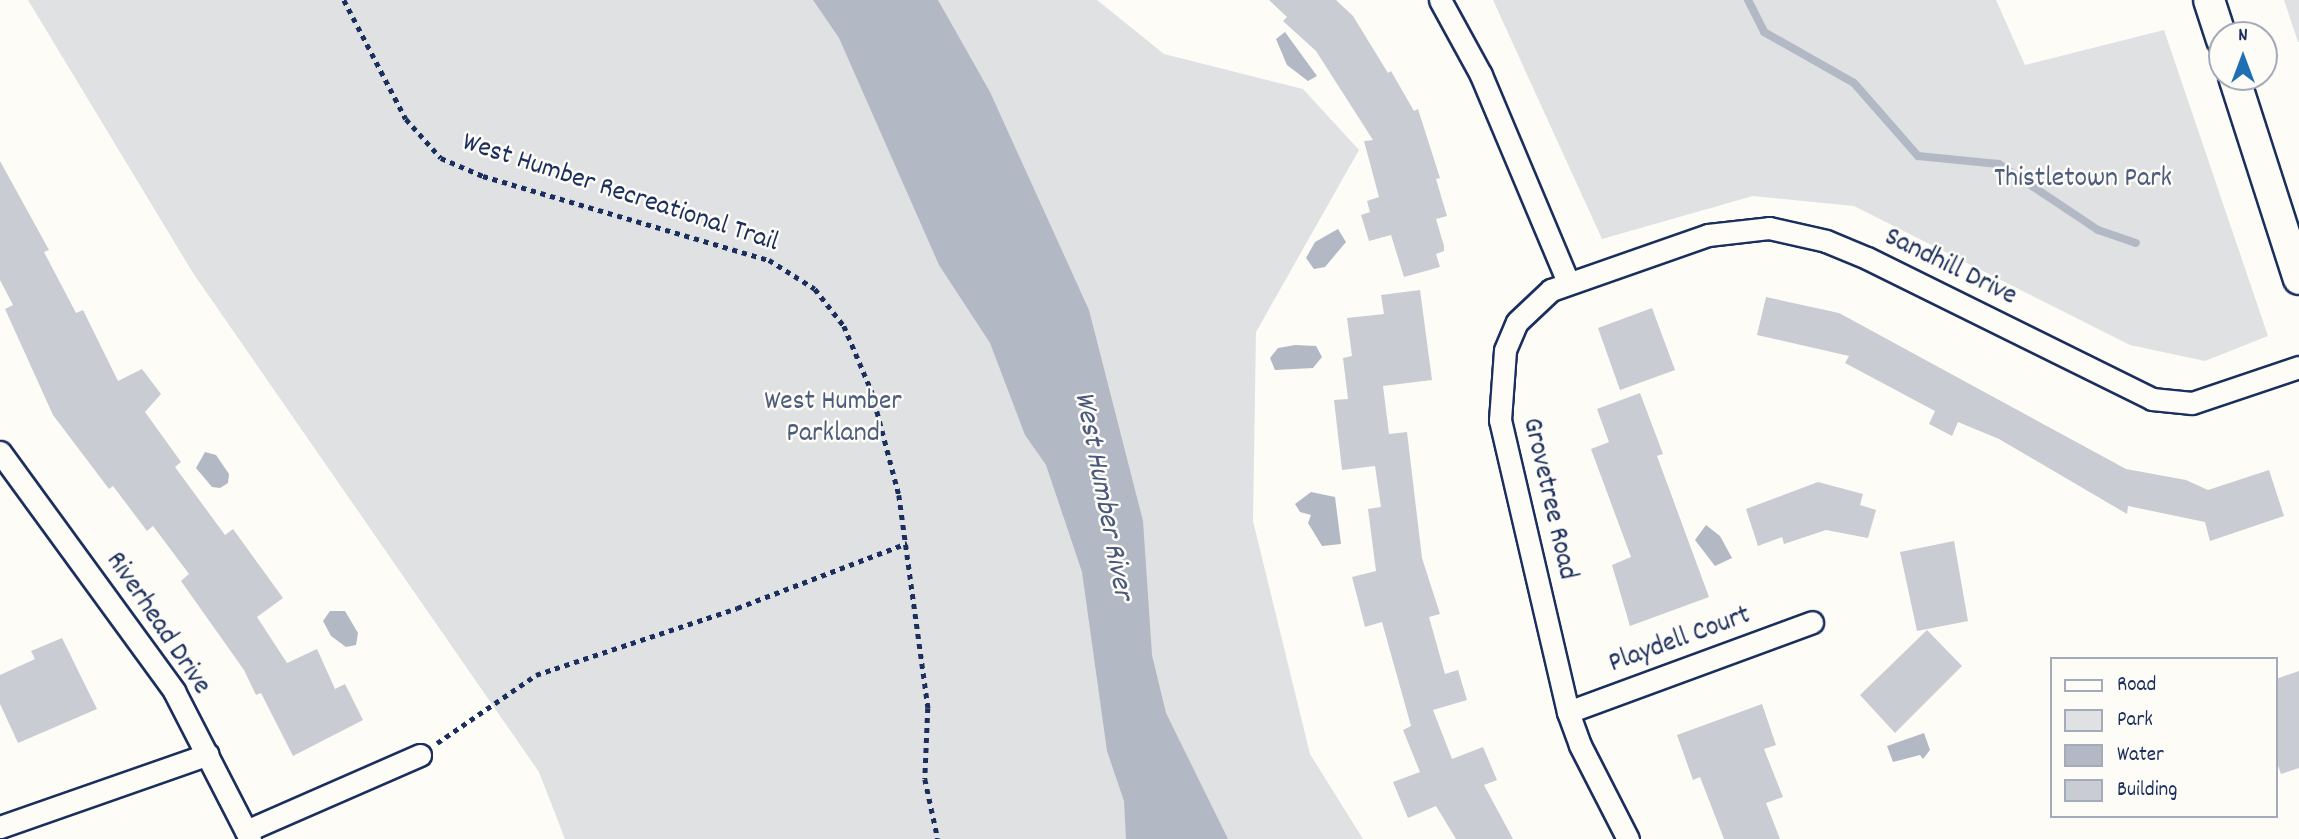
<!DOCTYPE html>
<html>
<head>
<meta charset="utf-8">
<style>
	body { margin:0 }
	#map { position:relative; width:2299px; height:839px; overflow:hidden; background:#fdfcf7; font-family:Dekko,sans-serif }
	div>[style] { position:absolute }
	.green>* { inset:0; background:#e0e1e3 }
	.water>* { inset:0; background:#b3b8c5 }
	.stream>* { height:8px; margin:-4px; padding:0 4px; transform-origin:4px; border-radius:4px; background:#b3b8c5 }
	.building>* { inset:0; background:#c9ccd3 }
	.path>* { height:4.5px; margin-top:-2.25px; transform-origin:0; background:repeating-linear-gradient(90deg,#1b2f5e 0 5px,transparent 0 10px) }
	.roads { filter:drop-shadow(2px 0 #1b2f5e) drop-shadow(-2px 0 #1b2f5e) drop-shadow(0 2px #1b2f5e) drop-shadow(0 -2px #1b2f5e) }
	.street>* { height:21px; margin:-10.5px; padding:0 10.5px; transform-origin:10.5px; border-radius:10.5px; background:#fdfcf7 }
	.secondary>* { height:30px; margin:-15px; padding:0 15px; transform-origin:15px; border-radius:15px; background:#fdfcf7 }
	span { translate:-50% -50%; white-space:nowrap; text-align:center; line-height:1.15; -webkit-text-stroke:5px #fdfcf7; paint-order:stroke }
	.park-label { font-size:28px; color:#4c5c7f }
	.street-label { font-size:28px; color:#1b2f5e }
	.water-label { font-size:30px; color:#49587d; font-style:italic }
	.legend { position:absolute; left:2050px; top:657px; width:228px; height:161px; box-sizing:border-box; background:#fdfcf7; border:2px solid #a3aaba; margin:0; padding:9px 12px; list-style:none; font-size:21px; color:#1b2f5e }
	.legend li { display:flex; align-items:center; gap:14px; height:35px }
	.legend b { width:35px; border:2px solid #a3aaba }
	.north { position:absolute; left:2208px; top:21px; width:70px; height:70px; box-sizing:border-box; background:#fdfcf7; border:2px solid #a3aaba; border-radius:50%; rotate:0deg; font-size:19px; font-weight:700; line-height:28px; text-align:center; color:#1b2f5e }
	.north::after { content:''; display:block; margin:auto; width:24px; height:32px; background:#1f6fb2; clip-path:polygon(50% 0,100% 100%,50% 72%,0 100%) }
</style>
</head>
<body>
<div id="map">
	<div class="green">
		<div style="clip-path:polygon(28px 0,1097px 0,1164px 54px,1303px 89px,1359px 150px,1256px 332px,1253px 521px,1310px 754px,1363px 839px,565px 839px,539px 772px,193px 273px)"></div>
		<div style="clip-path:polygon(1493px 0,1996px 0,2025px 65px,2164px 30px,2268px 336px,2205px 361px,2130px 345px,1854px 206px,1753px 196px,1602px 239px)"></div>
		<div style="clip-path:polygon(2284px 0,2299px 0,2299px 42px,2298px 42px)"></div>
	</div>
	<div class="water">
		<div style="clip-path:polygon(813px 0,938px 0,990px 92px,1089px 310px,1143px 521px,1152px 655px,1166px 713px,1228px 839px,1126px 839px,1124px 801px,1107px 751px,1082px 572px,1046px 465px,1025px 435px,990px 343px,939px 265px,839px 38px)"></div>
		<div style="clip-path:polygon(1285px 32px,1317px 76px,1308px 81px,1287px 65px,1276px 39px)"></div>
		<div style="clip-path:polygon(1338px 229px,1346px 242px,1325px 267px,1314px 269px,1306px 258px,1315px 242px)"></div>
		<div style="clip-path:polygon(1295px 345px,1316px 346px,1322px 357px,1313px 368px,1275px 370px,1270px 358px,1278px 348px)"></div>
		<div style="clip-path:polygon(205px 452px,216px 455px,229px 474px,228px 483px,220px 488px,212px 487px,196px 468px)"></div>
		<div style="clip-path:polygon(1311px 492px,1335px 497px,1341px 544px,1322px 546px,1308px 523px,1311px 515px,1300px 512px,1295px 504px)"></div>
		<div style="clip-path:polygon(1706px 525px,1720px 536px,1732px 558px,1715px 566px,1695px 540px)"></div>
		<div style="clip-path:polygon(330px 611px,345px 611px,358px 633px,356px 645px,346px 647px,331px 636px,323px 621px)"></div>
		<div style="clip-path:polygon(1924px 733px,1930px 750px,1923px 759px,1920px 755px,1893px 762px,1887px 746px)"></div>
	</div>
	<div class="stream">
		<div style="left:1748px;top:0;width:36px;rotate:63deg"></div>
		<div style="left:1764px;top:32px;width:103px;rotate:29.5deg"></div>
		<div style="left:1854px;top:83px;width:97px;rotate:48.8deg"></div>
		<div style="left:1918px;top:156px;width:81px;rotate:5.6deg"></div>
		<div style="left:1999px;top:164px;width:119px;rotate:33.7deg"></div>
		<div style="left:2098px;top:230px;width:40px;rotate:18.9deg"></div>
	</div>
	<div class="building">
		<div style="clip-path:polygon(1269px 0,1336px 0,1353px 16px,1388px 73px,1391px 71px,1414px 111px,1418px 109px,1440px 178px,1436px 179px,1447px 216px,1436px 219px,1444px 246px,1444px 251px,1436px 254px,1440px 267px,1404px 277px,1391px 235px,1369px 241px,1361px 215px,1370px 212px,1367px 201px,1379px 197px,1364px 141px,1373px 140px,1316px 51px,1283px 21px,1287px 17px)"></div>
		<div style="clip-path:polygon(0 161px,49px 250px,44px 252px,76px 313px,83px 310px,118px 381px,142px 369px,161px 394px,145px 412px,181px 462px,175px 467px,225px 535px,233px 529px,283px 598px,257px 617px,287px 663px,317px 649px,335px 689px,345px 684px,363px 720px,293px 756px,261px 693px,256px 695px,244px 670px,181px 581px,189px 574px,153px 526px,147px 531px,113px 486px,109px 489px,53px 415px,5px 309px,13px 305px,0 280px)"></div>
		<div style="clip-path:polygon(1420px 290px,1432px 380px,1383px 386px,1389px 434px,1407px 432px,1422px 558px,1440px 614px,1429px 617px,1445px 674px,1458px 670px,1467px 700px,1433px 710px,1452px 759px,1483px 747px,1497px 780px,1484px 785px,1513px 839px,1456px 839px,1436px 806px,1408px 818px,1393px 782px,1420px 772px,1403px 730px,1411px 726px,1382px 622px,1365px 627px,1352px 577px,1376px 571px,1368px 509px,1381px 507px,1375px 466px,1342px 470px,1334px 400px,1348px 399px,1343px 358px,1352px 356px,1347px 318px,1384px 314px,1381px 295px)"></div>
		<div style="clip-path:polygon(1766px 297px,1839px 313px,2126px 469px,2186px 480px,2208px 490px,2269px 470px,2284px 516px,2210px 541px,2205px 522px,2128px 506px,2127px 514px,1999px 439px,1958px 422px,1952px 436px,1929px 424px,1935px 411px,1845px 363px,1849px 356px,1757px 335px)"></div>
		<div style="clip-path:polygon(1652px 308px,1675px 370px,1620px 390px,1598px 328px)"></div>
		<div style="clip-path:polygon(1640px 393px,1663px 454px,1657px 456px,1709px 597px,1630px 626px,1612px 565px,1631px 557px,1591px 449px,1609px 442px,1597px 409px)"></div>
		<div style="clip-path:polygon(1818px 482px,1863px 494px,1860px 505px,1876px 510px,1868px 538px,1826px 530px,1784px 544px,1782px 537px,1758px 546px,1746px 509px)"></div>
		<div style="clip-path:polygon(1954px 541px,1968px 621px,1917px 631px,1900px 552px)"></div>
		<div style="clip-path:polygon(1927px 630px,1962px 666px,1895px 733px,1860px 695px)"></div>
		<div style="clip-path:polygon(62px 638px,97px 709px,18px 743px,0 704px,0 675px,35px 659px,31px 651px)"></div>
		<div style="clip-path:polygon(2299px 671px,2299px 768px,2281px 774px,2276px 760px,2276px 679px)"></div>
		<div style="clip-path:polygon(1762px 704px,1776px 745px,1764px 749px,1783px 797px,1766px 803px,1780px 839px,1724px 839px,1700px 777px,1693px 780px,1677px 735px)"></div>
	</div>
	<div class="path">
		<div style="left:344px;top:0;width:134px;rotate:62.5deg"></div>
		<div style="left:406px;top:119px;width:52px;rotate:48.1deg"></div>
		<div style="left:441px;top:158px;width:46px;rotate:23.2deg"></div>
		<div style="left:483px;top:176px;width:298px;rotate:16.4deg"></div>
		<div style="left:769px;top:260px;width:54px;rotate:32.2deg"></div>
		<div style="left:815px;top:289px;width:47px;rotate:51.9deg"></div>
		<div style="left:844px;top:326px;width:72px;rotate:67deg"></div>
		<div style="left:872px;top:392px;width:106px;rotate:75.3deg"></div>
		<div style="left:899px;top:495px;width:215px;rotate:82.2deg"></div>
		<div style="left:928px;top:708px;width:71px;rotate:92.4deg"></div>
		<div style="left:925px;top:779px;width:61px;rotate:77.8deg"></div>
		<div style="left:437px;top:743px;width:120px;rotate:-34.5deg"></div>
		<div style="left:536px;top:675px;width:212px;rotate:-18.4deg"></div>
		<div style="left:737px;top:608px;width:182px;rotate:-20.9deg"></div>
	</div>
	<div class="roads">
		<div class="street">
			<div style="left:1440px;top:0;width:85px;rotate:61.3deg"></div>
			<div style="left:1481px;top:75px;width:225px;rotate:67.2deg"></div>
			<div style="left:0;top:452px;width:296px;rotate:53.9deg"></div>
			<div style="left:174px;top:691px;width:166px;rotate:62.8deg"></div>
			<div style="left:1568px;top:712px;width:260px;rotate:-20.2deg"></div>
			<div style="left:0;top:827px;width:220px;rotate:-19.3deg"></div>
			<div style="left:246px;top:831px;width:190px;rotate:-23.6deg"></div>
			<div style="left:1628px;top:839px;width:106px;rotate:-117.1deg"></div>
			<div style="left:1580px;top:745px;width:35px;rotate:-110deg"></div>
			<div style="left:1568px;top:712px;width:300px;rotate:-103.1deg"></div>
			<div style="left:1500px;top:420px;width:70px;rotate:-85.9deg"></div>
			<div style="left:1505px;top:350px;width:30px;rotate:-67deg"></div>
			<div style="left:1517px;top:322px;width:47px;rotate:-43.3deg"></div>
			<div style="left:1551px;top:290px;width:166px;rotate:-19.3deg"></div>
			<div style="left:1708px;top:235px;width:61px;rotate:-6.5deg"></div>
			<div style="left:1769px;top:228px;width:58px;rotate:12.8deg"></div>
			<div style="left:1826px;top:241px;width:44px;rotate:22.5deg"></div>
			<div style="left:1867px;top:258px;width:318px;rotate:26.3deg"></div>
			<div style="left:2152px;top:399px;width:40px;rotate:5.7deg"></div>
			<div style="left:2192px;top:403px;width:113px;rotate:-18.6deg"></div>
		</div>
		<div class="secondary">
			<div style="left:2209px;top:0;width:42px;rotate:72deg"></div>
			<div style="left:2234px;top:77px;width:212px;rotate:72.2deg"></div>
		</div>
	</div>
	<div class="park-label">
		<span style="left:2083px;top:180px">Thistletown Park</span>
		<span style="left:833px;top:419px">West Humber<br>Parkland</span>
	</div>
	<div class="street-label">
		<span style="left:620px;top:194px;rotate:18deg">West Humber Recreational Trail</span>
		<span style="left:1950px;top:268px;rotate:26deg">Sandhill Drive</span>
		<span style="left:1548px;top:499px;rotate:77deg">Grovetree Road</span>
		<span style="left:157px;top:624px;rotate:56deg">Riverhead Drive</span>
		<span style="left:1680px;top:641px;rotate:-20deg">Playdell Court</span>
	</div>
	<div class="water-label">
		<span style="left:1101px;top:496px;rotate:79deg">West Humber River</span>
	</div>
	<ul class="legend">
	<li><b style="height:9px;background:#fdfcf7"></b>Road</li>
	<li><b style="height:19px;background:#e0e1e3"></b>Park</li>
	<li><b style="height:19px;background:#b3b8c5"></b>Water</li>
	<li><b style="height:19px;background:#c9ccd3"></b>Building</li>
	</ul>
	<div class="north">N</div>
</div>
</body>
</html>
